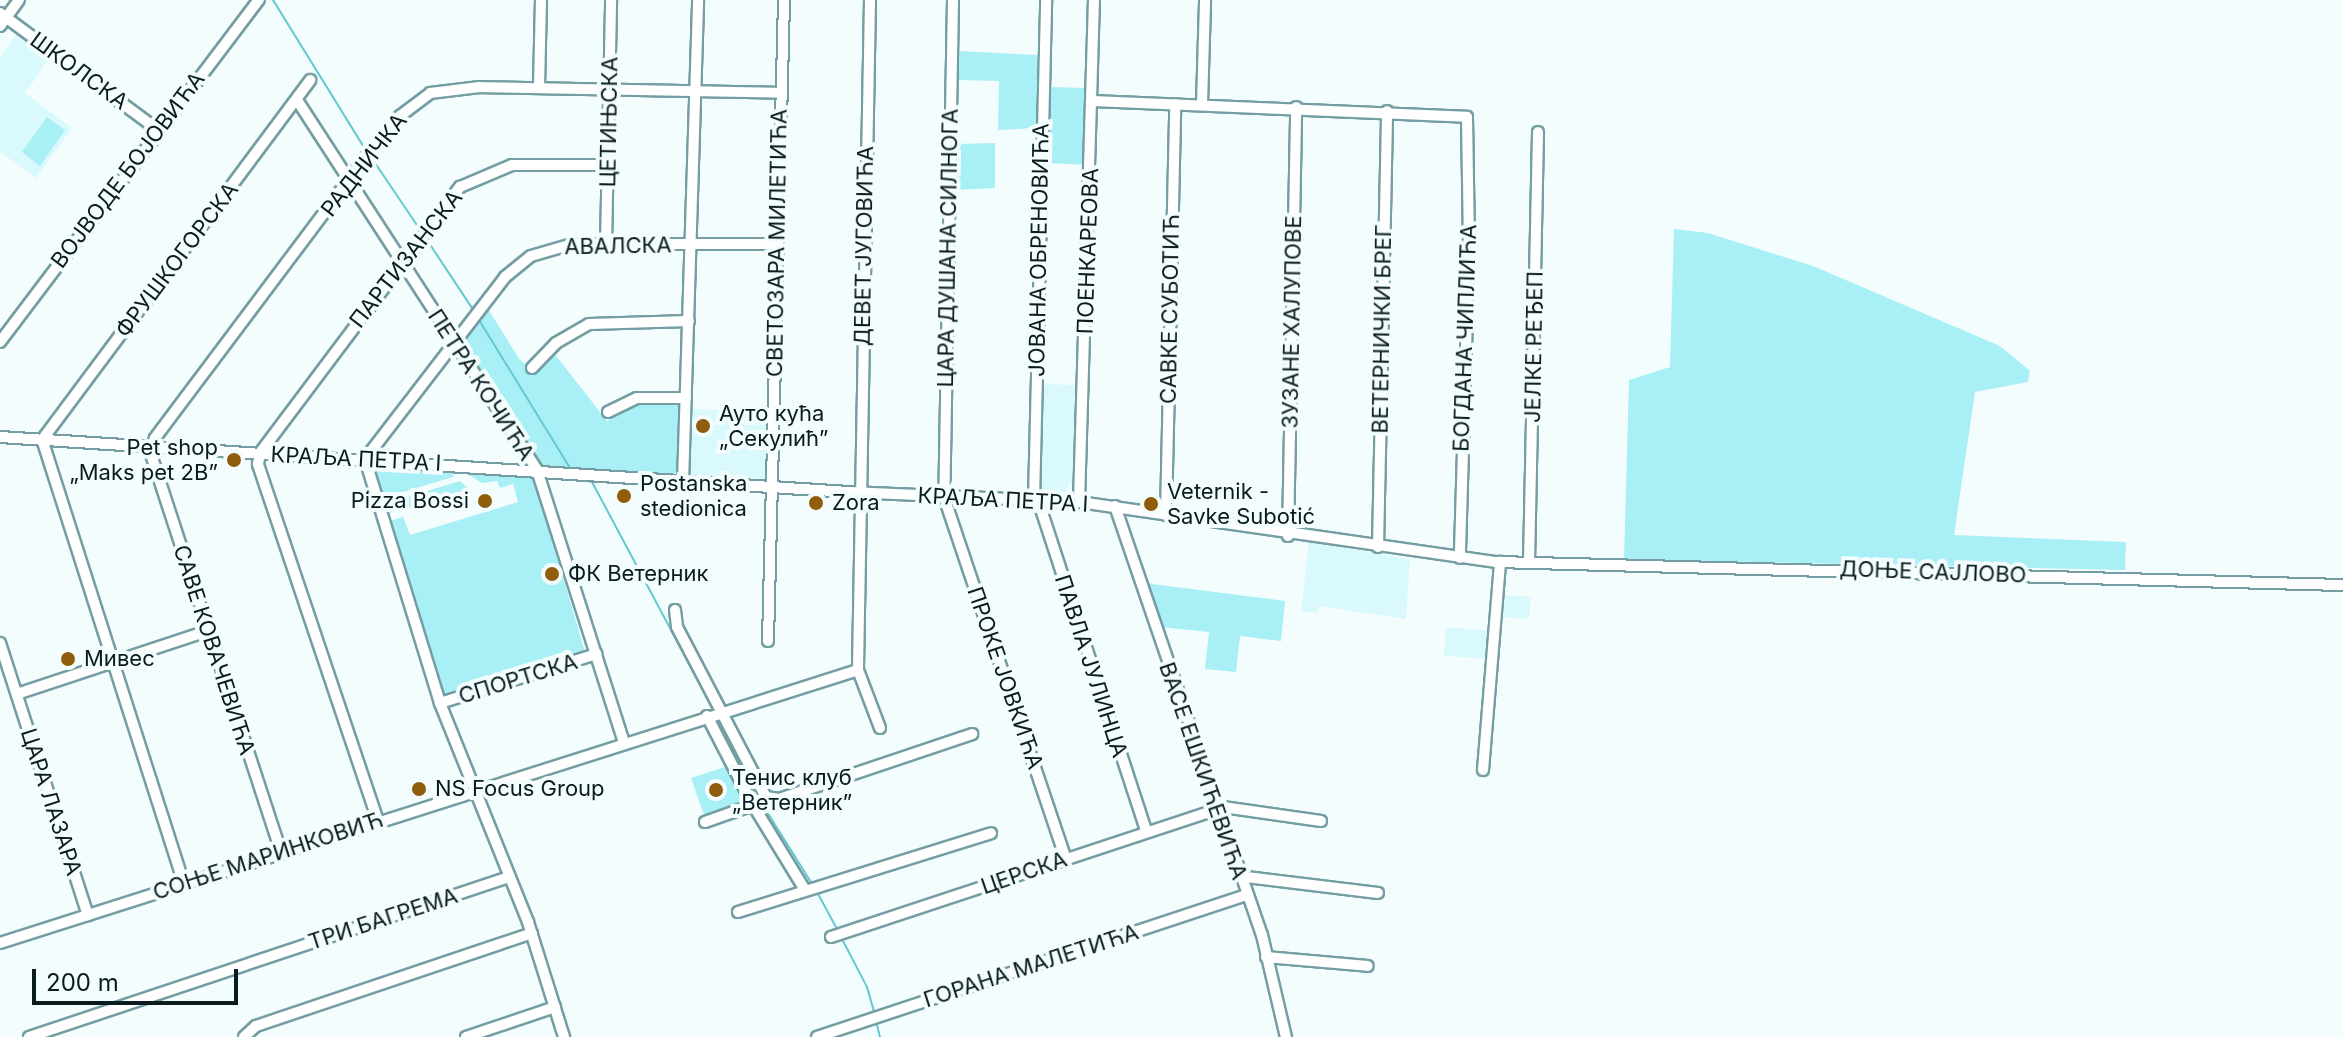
<!DOCTYPE html>
<html>
<head>
<meta charset="utf-8">
<style>
	body { margin:0 }
	#map { position:relative; width:2343px; height:1037px; overflow:hidden; background:#f4fdfe; font-family:Inter,sans-serif }
	div>[style] { position:absolute }
	.built>* { inset:0; background:#d9f9fd }
	.green>* { inset:0; background:#a9eff6 }
	.stream>* { height:2px; margin:-1px; padding:0 1px; transform-origin:1px; border-radius:1px; background:#64c8d2 }
	.roads { filter:drop-shadow(2px 0 #749ea3) drop-shadow(-2px 0 #749ea3) drop-shadow(0 2px #749ea3) drop-shadow(0 -2px #749ea3) }
	.minor>* { height:10px; margin:-5px; padding:0 5px; transform-origin:5px; border-radius:5px; background:#fff }
	.dots>* { width:22px; height:22px; translate:-50% -50%; box-sizing:border-box; border:4px solid #f4fdfe; border-radius:50% }
	span { translate:-50% -50%; white-space:nowrap; text-align:center; line-height:1.15; -webkit-text-stroke:8px #f4fdfe; paint-order:stroke }
	.street-label { font-size:22px; color:#0b1c1e }
	.poi-label { font-size:22px; color:#0b1c1e }
	.left { translate:0 -50%; text-align:left }
	.right { translate:-100% -50%; text-align:right }
	.scale { position:absolute; left:32px; top:969px; width:206px; height:36px; box-sizing:border-box; border:4px solid #0b1c1e; border-top:0; padding-left:10px; font-size:24px; line-height:28px; white-space:nowrap; color:#0b1c1e; -webkit-text-stroke:6px #f4fdfe; paint-order:stroke }
</style>
</head>
<body>
<div id="map">
	<div class="built">
		<div style="clip-path:polygon(16px 35px,49px 59px,25px 93px,72px 128px,36px 178px,0 152px,0 57px)"></div>
		<div style="clip-path:polygon(1040px 384px,1078px 385px,1075px 493px,1037px 492px)"></div>
		<div style="clip-path:polygon(690px 409px,768px 411px,767px 482px,688px 478px)"></div>
		<div style="clip-path:polygon(1309px 542px,1410px 559px,1406px 619px,1319px 606px,1317px 613px,1301px 611px)"></div>
		<div style="clip-path:polygon(1500px 595px,1531px 597px,1529px 619px,1499px 617px)"></div>
		<div style="clip-path:polygon(1446px 627px,1492px 631px,1490px 659px,1444px 656px)"></div>
	</div>
	<div class="green">
		<div style="clip-path:polygon(958px 51px,1037px 55px,1038px 128px,998px 130px,999px 81px,957px 80px)"></div>
		<div style="clip-path:polygon(1048px 87px,1089px 88px,1088px 165px,1048px 163px)"></div>
		<div style="clip-path:polygon(47px 117px,65px 130px,40px 166px,22px 152px)"></div>
		<div style="clip-path:polygon(995px 143px,995px 188px,955px 190px,957px 144px)"></div>
		<div style="clip-path:polygon(1674px 229px,1708px 233px,1813px 266px,2000px 346px,2030px 371px,2028px 382px,1975px 392px,1954px 535px,2126px 542px,2125px 570px,1624px 559px,1629px 380px,1670px 367px)"></div>
		<div style="clip-path:polygon(488px 309px,520px 360px,536px 372px,554px 353px,607px 421px,638px 402px,681px 402px,679px 477px,538px 466px,460px 344px)"></div>
		<div style="clip-path:polygon(371px 464px,453px 470px,453px 477px,386px 497px,391px 513px,384px 515px)"></div>
		<div style="clip-path:polygon(461px 470px,533px 475px,585px 652px,443px 696px,386px 522px,403px 517px,410px 535px,518px 502px,513px 484px,500px 488px,497px 481px,482px 483px)"></div>
		<div style="clip-path:polygon(460px 481px,469px 489px,397px 511px,394px 501px)"></div>
		<div style="clip-path:polygon(1144px 583px,1285px 601px,1281px 641px,1240px 636px,1236px 672px,1205px 669px,1209px 632px,1159px 627px)"></div>
		<div style="clip-path:polygon(725px 767px,744px 802px,704px 815px,691px 778px)"></div>
	</div>
	<div class="stream">
		<div style="left:273px;top:0;width:175px;rotate:58.3deg"></div>
		<div style="left:371px;top:157px;width:89px;rotate:56deg"></div>
		<div style="left:427px;top:240px;width:85px;rotate:56.5deg"></div>
		<div style="left:479px;top:320px;width:174px;rotate:58.4deg"></div>
		<div style="left:573px;top:478px;width:19px;rotate:12deg"></div>
		<div style="left:592px;top:482px;width:261px;rotate:61.9deg"></div>
		<div style="left:718px;top:718px;width:87px;rotate:63.4deg"></div>
		<div style="left:757px;top:796px;width:102px;rotate:57.9deg"></div>
		<div style="left:817px;top:892px;width:42px;rotate:61.6deg"></div>
		<div style="left:842px;top:939px;width:54px;rotate:62.5deg"></div>
		<div style="left:867px;top:987px;width:29px;rotate:74deg"></div>
		<div style="left:876px;top:1021px;width:16px;rotate:76deg"></div>
	</div>
	<div class="roads">
		<div class="minor">
			<div style="left:870px;top:0;width:670px;rotate:91.03deg"></div>
			<div style="left:858px;top:670px;width:62px;rotate:69.2deg"></div>
			<div style="left:953px;top:0;width:497px;rotate:91deg"></div>
			<div style="left:944px;top:497px;width:382px;rotate:71.4deg"></div>
			<div style="left:0;top:13px;width:195px;rotate:36.5deg"></div>
			<div style="left:0;top:26px;width:32px;rotate:-54deg"></div>
			<div style="left:539px;top:87px;width:87px;rotate:-88.7deg"></div>
			<div style="left:297px;top:100px;width:441px;rotate:57deg"></div>
			<div style="left:537px;top:470px;width:287px;rotate:72.3deg"></div>
			<div style="left:1092px;top:101px;width:375px;rotate:2.4deg"></div>
			<div style="left:1467px;top:117px;width:131px;rotate:89.1deg"></div>
			<div style="left:1469px;top:248px;width:310px;rotate:91.7deg"></div>
			<div style="left:1202px;top:104px;width:104px;rotate:-88.3deg"></div>
			<div style="left:606px;top:244px;width:244px;rotate:-88.8deg"></div>
			<div style="left:0;top:342px;width:429px;rotate:-52.9deg"></div>
			<div style="left:532px;top:368px;width:35px;rotate:-46deg"></div>
			<div style="left:556px;top:343px;width:38px;rotate:-30deg"></div>
			<div style="left:589px;top:324px;width:100px;rotate:-1.7deg"></div>
			<div style="left:608px;top:412px;width:32px;rotate:-26deg"></div>
			<div style="left:637px;top:398px;width:49px"></div>
			<div style="left:0;top:437px;width:851px;rotate:3.71deg"></div>
			<div style="left:849px;top:492px;width:230px;rotate:2.5deg"></div>
			<div style="left:1079px;top:502px;width:422px;rotate:8.2deg"></div>
			<div style="left:1497px;top:562px;width:846px;rotate:1.56deg"></div>
			<div style="left:365px;top:459px;width:255px;rotate:72.9deg"></div>
			<div style="left:440px;top:703px;width:236px;rotate:68.1deg"></div>
			<div style="left:528px;top:922px;width:121px;rotate:72.6deg"></div>
			<div style="left:365px;top:459px;width:230px;rotate:-52.4deg"></div>
			<div style="left:505px;top:277px;width:33px;rotate:-39deg"></div>
			<div style="left:531px;top:256px;width:43px;rotate:-16.3deg"></div>
			<div style="left:572px;top:244px;width:205px"></div>
			<div style="left:683px;top:482px;width:482px;rotate:-88.2deg"></div>
			<div style="left:1034px;top:499px;width:499px;rotate:-88.6deg"></div>
			<div style="left:1038px;top:500px;width:348px;rotate:71.9deg"></div>
			<div style="left:1079px;top:502px;width:502px;rotate:-88.29deg"></div>
			<div style="left:1115px;top:506px;width:453px;rotate:71.1deg"></div>
			<div style="left:1262px;top:935px;width:105px;rotate:76.8deg"></div>
			<div style="left:1166px;top:515px;width:411px;rotate:-88.7deg"></div>
			<div style="left:1288px;top:536px;width:429px;rotate:-88.9deg"></div>
			<div style="left:1378px;top:547px;width:436px;rotate:-88.8deg"></div>
			<div style="left:1529px;top:563px;width:431px;rotate:-88.8deg"></div>
			<div style="left:675px;top:610px;width:17px;rotate:83deg"></div>
			<div style="left:677px;top:627px;width:192px;rotate:62.4deg"></div>
			<div style="left:766px;top:797px;width:13px;rotate:9deg"></div>
			<div style="left:779px;top:799px;width:204px;rotate:-18.6deg"></div>
			<div style="left:768px;top:641px;width:641px;rotate:-88.57deg"></div>
			<div style="left:0;top:643px;width:286px;rotate:72.1deg"></div>
			<div style="left:17px;top:694px;width:201px;rotate:-18.3deg"></div>
			<div style="left:440px;top:703px;width:164px;rotate:-17.4deg"></div>
			<div style="left:707px;top:716px;width:100px;rotate:62.7deg"></div>
			<div style="left:753px;top:805px;width:100px;rotate:58.5deg"></div>
			<div style="left:1483px;top:770px;width:209px;rotate:-85.3deg"></div>
			<div style="left:378px;top:821px;width:377px;rotate:-108.6deg"></div>
			<div style="left:258px;top:464px;width:11px;rotate:-80deg"></div>
			<div style="left:260px;top:453px;width:333px;rotate:-53.1deg"></div>
			<div style="left:460px;top:187px;width:56px;rotate:-22.9deg"></div>
			<div style="left:512px;top:165px;width:96px"></div>
			<div style="left:705px;top:822px;width:51px;rotate:-19.5deg"></div>
			<div style="left:281px;top:852px;width:419px;rotate:-108.1deg"></div>
			<div style="left:151px;top:454px;width:16px;rotate:-76deg"></div>
			<div style="left:155px;top:438px;width:360px;rotate:-53.1deg"></div>
			<div style="left:371px;top:150px;width:45px;rotate:-49.5deg"></div>
			<div style="left:400px;top:116px;width:38px;rotate:-37deg"></div>
			<div style="left:430px;top:93px;width:50px;rotate:-6.8deg"></div>
			<div style="left:480px;top:87px;width:301px;rotate:1.1deg"></div>
			<div style="left:1238px;top:876px;width:141px;rotate:6.9deg"></div>
			<div style="left:184px;top:884px;width:466px;rotate:-107.7deg"></div>
			<div style="left:42px;top:440px;width:449px;rotate:-53.3deg"></div>
			<div style="left:738px;top:912px;width:265px;rotate:-17.3deg"></div>
			<div style="left:831px;top:937px;width:413px;rotate:-18.3deg"></div>
			<div style="left:1223px;top:807px;width:99px;rotate:8.1deg"></div>
			<div style="left:0;top:943px;width:900px;rotate:-17.65deg"></div>
			<div style="left:1266px;top:957px;width:102px;rotate:5deg"></div>
			<div style="left:29px;top:1037px;width:506px;rotate:-18.43deg"></div>
			<div style="left:244px;top:1037px;width:16px;rotate:-43deg"></div>
			<div style="left:256px;top:1026px;width:291px;rotate:-18.6deg"></div>
			<div style="left:466px;top:1037px;width:94px;rotate:-18.6deg"></div>
			<div style="left:817px;top:1037px;width:452px;rotate:-18.3deg"></div>
		</div>
	</div>
	<div class="dots">
		<div style="left:703px;top:426px;background:#8f5d0b"></div>
		<div style="left:234px;top:460px;background:#8f5d0b"></div>
		<div style="left:624px;top:496px;background:#8f5d0b"></div>
		<div style="left:485px;top:501px;background:#8f5d0b"></div>
		<div style="left:816px;top:503px;background:#8f5d0b"></div>
		<div style="left:1151px;top:504px;background:#8f5d0b"></div>
		<div style="left:552px;top:574px;background:#8f5d0b"></div>
		<div style="left:68px;top:659px;background:#8f5d0b"></div>
		<div style="left:419px;top:789px;background:#8f5d0b"></div>
		<div style="left:716px;top:790px;background:#8f5d0b"></div>
	</div>
	<div class="street-label">
		<span style="left:79px;top:71px;rotate:36deg">ШКОЛСКА</span>
		<span style="left:609px;top:122px;rotate:-89deg">ЦЕТИЊСКА</span>
		<span style="left:364px;top:165px;rotate:-52deg">РАДНИЧКА</span>
		<span style="left:128px;top:170px;rotate:-53deg">ВОЈВОДЕ БОЈОВИЋА</span>
		<span style="left:777px;top:243px;rotate:-89deg">СВЕТОЗАРА МИЛЕТИЋА</span>
		<span style="left:618px;top:246px;rotate:-1deg">АВАЛСКА</span>
		<span style="left:864px;top:246px;rotate:-89deg">ДЕВЕТ ЈУГОВИЋА</span>
		<span style="left:948px;top:248px;rotate:-89deg">ЦАРА ДУШАНА СИЛНОГА</span>
		<span style="left:1039px;top:250px;rotate:-89deg">ЈОВАНА ОБРЕНОВИЋА</span>
		<span style="left:1088px;top:251px;rotate:-88deg">ПОЕНКАРЕОВА</span>
		<span style="left:406px;top:259px;rotate:-52deg">ПАРТИЗАНСКА</span>
		<span style="left:177px;top:260px;rotate:-53deg">ФРУШКОГОРСКА</span>
		<span style="left:1170px;top:309px;rotate:-89deg">САВКЕ СУБОТИЋ</span>
		<span style="left:1292px;top:322px;rotate:-89deg">ЗУЗАНЕ ХАЛУПОВЕ</span>
		<span style="left:1382px;top:329px;rotate:-89deg">ВЕТЕРНИЧКИ БРЕГ</span>
		<span style="left:1465px;top:338px;rotate:-88deg">БОГДАНА ЧИПЛИЋА</span>
		<span style="left:1534px;top:347px;rotate:-89deg">ЈЕЛКЕ РЕЂЕП</span>
		<span style="left:481px;top:385px;rotate:57deg">ПЕТРА КОЧИЋА</span>
		<span style="left:356px;top:459px;rotate:3deg">КРАЉА ПЕТРА I</span>
		<span style="left:1003px;top:500px;rotate:3deg">КРАЉА ПЕТРА I</span>
		<span style="left:1933px;top:572px;rotate:2deg">ДОЊЕ САЈЛОВО</span>
		<span style="left:214px;top:650px;rotate:72deg">САВЕ КОВАЧЕВИЋА</span>
		<span style="left:1091px;top:666px;rotate:72deg">ПАВЛА ЈУЛИНЦА</span>
		<span style="left:1005px;top:678px;rotate:71deg">ПРОКЕ ЈОВКИЋА</span>
		<span style="left:518px;top:679px;rotate:-17deg">СПОРТСКА</span>
		<span style="left:1203px;top:771px;rotate:71deg">ВАСЕ ЕШКИЋЕВИЋА</span>
		<span style="left:51px;top:802px;rotate:72deg">ЦАРА ЛАЗАРА</span>
		<span style="left:268px;top:856px;rotate:-18deg">СОЊЕ МАРИНКОВИЋ</span>
		<span style="left:1024px;top:873px;rotate:-19deg">ЦЕРСКА</span>
		<span style="left:383px;top:919px;rotate:-18deg">ТРИ БАГРЕМА</span>
		<span style="left:1031px;top:966px;rotate:-18deg">ГОРАНА МАЛЕТИЋА</span>
	</div>
	<div class="poi-label">
		<span class="left" style="left:719px;top:426px">Ауто кућа<br>„Секулић”</span>
		<span class="right" style="left:218px;top:460px">Pet shop<br>„Maks pet 2B”</span>
		<span class="left" style="left:640px;top:496px">Postanska<br>stedionica</span>
		<span class="left" style="left:1167px;top:504px">Veternik -<br>Savke Subotić</span>
		<span class="right" style="left:469px;top:501px">Pizza Bossi</span>
		<span class="left" style="left:832px;top:503px">Zora</span>
		<span class="left" style="left:568px;top:574px">ФК Ветерник</span>
		<span class="left" style="left:84px;top:659px">Мивес</span>
		<span class="left" style="left:732px;top:790px">Тенис клуб<br>„Ветерник”</span>
		<span class="left" style="left:435px;top:789px">NS Focus Group</span>
	</div>
	<div class="scale">200 m</div>
</div>
</body>
</html>
